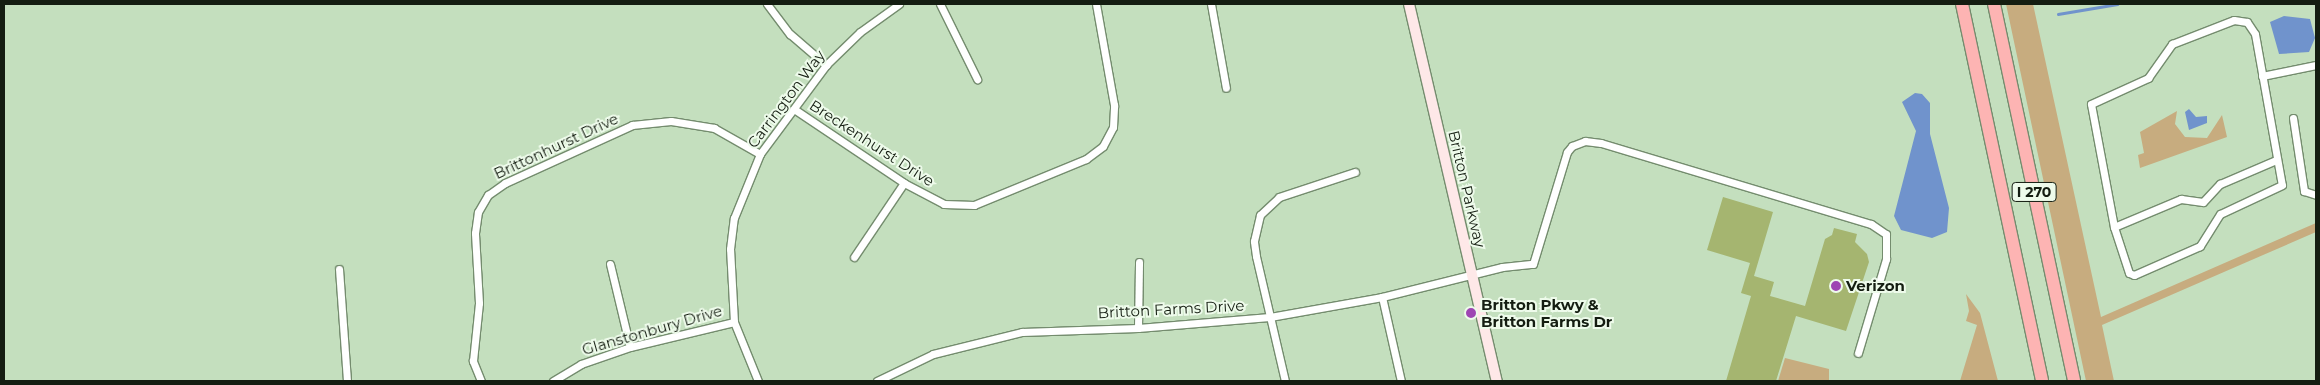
<!DOCTYPE html>
<html>
<head>
<meta charset="utf-8">
<style>
	body { margin:0 }
	#map { position:relative; width:2320px; height:385px; overflow:hidden; background:#c4dfbe; font-family:Montserrat,sans-serif }
	div>[style] { position:absolute }
	.green>* { inset:0; background:#c7ac7f }
	.water>* { inset:0; background:#7093cc }
	.stream>* { height:2.5px; margin:-1.25px; padding:0 1.25px; transform-origin:1.25px; border-radius:1.25px; background:#7093cc }
	.building>* { inset:0; background:#a5b570 }
	.roads { filter:drop-shadow(1px 0 #748c6e) drop-shadow(-1px 0 #748c6e) drop-shadow(0 1px #748c6e) drop-shadow(0 -1px #748c6e) }
	.street>* { height:7px; margin:-3.5px; padding:0 3.5px; transform-origin:3.5px; border-radius:3.5px; background:#fff }
	.secondary>* { height:10px; margin:-5px; padding:0 5px; transform-origin:5px; border-radius:5px; background:#fee8e8 }
	.highway>* { height:12px; margin:-6px; padding:0 6px; transform-origin:6px; border-radius:6px; background:#fdb4b3 }
	.dots>* { width:14px; height:14px; translate:-50% -50%; box-sizing:border-box; border:2px solid #eefbeb; border-radius:50% }
	span { translate:-50% -50%; white-space:nowrap; text-align:center; line-height:1.15; -webkit-text-stroke:4px #eefbeb; paint-order:stroke }
	.shield-label span { padding:1px 4px; background:#eefbeb; border:1px solid; border-radius:4px; -webkit-text-stroke-width:0 }
	.shield-label { font-size:14px; color:#141d11; font-weight:700 }
	.street-label { font-size:15px; color:#141d11 }
	.poi-label { font-size:15px; color:#141d11; font-weight:700 }
	.left { translate:0 -50%; text-align:left }
	.frame { position:absolute; inset:0; border:5px solid #141d11; pointer-events:none }
</style>
</head>
<body>
<div id="map">
	<div class="green">
		<div style="clip-path:polygon(2006px 4px,2033px 4px,2101px 317px,2316px 223px,2316px 232px,2102px 325px,2114px 381px,2086px 381px)"></div>
		<div style="clip-path:polygon(2177px 111px,2175px 124px,2185px 137px,2207px 138px,2222px 115px,2227px 137px,2140px 168px,2138px 155px,2144px 153px,2140px 132px)"></div>
		<div style="clip-path:polygon(1966px 294px,1980px 313px,1998px 381px,1960px 381px,1977px 325px,1966px 321px,1969px 311px)"></div>
		<div style="clip-path:polygon(1785px 358px,1829px 369px,1829px 381px,1778px 381px)"></div>
	</div>
	<div class="water">
		<div style="clip-path:polygon(2284px 16px,2310px 19px,2315px 38px,2309px 52px,2279px 54px,2270px 22px)"></div>
		<div style="clip-path:polygon(1915px 93px,1922px 94px,1930px 103px,1930px 134px,1949px 208px,1947px 232px,1932px 238px,1901px 230px,1894px 216px,1916px 131px,1902px 102px)"></div>
		<div style="clip-path:polygon(2189px 109px,2196px 117px,2207px 116px,2207px 123px,2189px 130px,2185px 112px)"></div>
	</div>
	<div class="stream">
		<div style="left:2058px;top:14px;width:60px;rotate:-9.6deg"></div>
	</div>
	<div class="building">
		<div style="clip-path:polygon(1723px 197px,1773px 212px,1754px 276px,1774px 282px,1770px 296px,1805px 306px,1825px 239px,1832px 235px,1834px 228px,1857px 234px,1855px 242px,1867px 254px,1869px 262px,1846px 331px,1796px 316px,1776px 381px,1726px 381px,1751px 296px,1741px 293px,1750px 263px,1707px 250px)"></div>
	</div>
	<div class="roads">
		<div class="street">
			<div style="left:767px;top:4px;width:38px;rotate:53deg"></div>
			<div style="left:790px;top:34px;width:48px;rotate:40.7deg"></div>
			<div style="left:940px;top:4px;width:84px;rotate:63.7deg"></div>
			<div style="left:1211px;top:4px;width:85px;rotate:79.9deg"></div>
			<div style="left:2234px;top:20px;width:13px;rotate:9deg"></div>
			<div style="left:2247px;top:22px;width:14px;rotate:56deg"></div>
			<div style="left:2255px;top:34px;width:153px;rotate:79.9deg"></div>
			<div style="left:2282px;top:185px;width:68px;rotate:154.9deg"></div>
			<div style="left:2220px;top:214px;width:38px;rotate:122deg"></div>
			<div style="left:2200px;top:246px;width:72px;rotate:156.3deg"></div>
			<div style="left:2134px;top:275px;width:5px;rotate:-158deg"></div>
			<div style="left:2129px;top:273px;width:48px;rotate:-108.1deg"></div>
			<div style="left:2114px;top:227px;width:125px;rotate:-100.6deg"></div>
			<div style="left:2091px;top:104px;width:63px;rotate:-24.5deg"></div>
			<div style="left:2148px;top:78px;width:42px;rotate:-54.8deg"></div>
			<div style="left:2172px;top:44px;width:66px;rotate:-21.2deg"></div>
			<div style="left:2262px;top:76px;width:55px;rotate:-11.5deg"></div>
			<div style="left:794px;top:109px;width:133px;rotate:33.9deg"></div>
			<div style="left:904px;top:183px;width:45px;rotate:27.7deg"></div>
			<div style="left:944px;top:204px;width:30px;rotate:2deg"></div>
			<div style="left:974px;top:205px;width:121px;rotate:-22.3deg"></div>
			<div style="left:1086px;top:159px;width:21px;rotate:-37deg"></div>
			<div style="left:1103px;top:146px;width:21px;rotate:-62deg"></div>
			<div style="left:1113px;top:127px;width:22px;rotate:-87deg"></div>
			<div style="left:1114px;top:105px;width:103px;rotate:-100.1deg"></div>
			<div style="left:2293px;top:118px;width:74px;rotate:81.4deg"></div>
			<div style="left:2304px;top:191px;width:13px;rotate:18deg"></div>
			<div style="left:2114px;top:227px;width:73px;rotate:-22.7deg"></div>
			<div style="left:2181px;top:199px;width:22px;rotate:8deg"></div>
			<div style="left:2203px;top:202px;width:25px;rotate:-47deg"></div>
			<div style="left:2220px;top:184px;width:61px;rotate:-23.2deg"></div>
			<div style="left:854px;top:257px;width:89px;rotate:-56deg"></div>
			<div style="left:610px;top:264px;width:85px;rotate:76.5deg"></div>
			<div style="left:339px;top:269px;width:112px;rotate:85.9deg"></div>
			<div style="left:1382px;top:297px;width:86px;rotate:77.3deg"></div>
			<div style="left:1138px;top:328px;width:66px;rotate:-89.1deg"></div>
			<div style="left:481px;top:381px;width:22px;rotate:-112deg"></div>
			<div style="left:473px;top:361px;width:58px;rotate:-84.1deg"></div>
			<div style="left:479px;top:303px;width:70px;rotate:-93.3deg"></div>
			<div style="left:475px;top:233px;width:21px;rotate:-82deg"></div>
			<div style="left:478px;top:212px;width:20px;rotate:-60deg"></div>
			<div style="left:488px;top:195px;width:21px;rotate:-35deg"></div>
			<div style="left:505px;top:183px;width:140px;rotate:-24.5deg"></div>
			<div style="left:632px;top:125px;width:39px;rotate:-6deg"></div>
			<div style="left:671px;top:121px;width:44px;rotate:9.2deg"></div>
			<div style="left:714px;top:128px;width:53px;rotate:29.5deg"></div>
			<div style="left:553px;top:381px;width:33px;rotate:-31deg"></div>
			<div style="left:581px;top:364px;width:52px;rotate:-19.1deg"></div>
			<div style="left:630px;top:347px;width:107px;rotate:-13.5deg"></div>
			<div style="left:758px;top:381px;width:64px;rotate:-112.1deg"></div>
			<div style="left:734px;top:322px;width:73px;rotate:-93.1deg"></div>
			<div style="left:730px;top:249px;width:31px;rotate:-83deg"></div>
			<div style="left:734px;top:218px;width:69px;rotate:-67.9deg"></div>
			<div style="left:760px;top:154px;width:111px;rotate:-53.4deg"></div>
			<div style="left:826px;top:65px;width:47px;rotate:-44.1deg"></div>
			<div style="left:860px;top:32px;width:48px;rotate:-35.7deg"></div>
			<div style="left:877px;top:381px;width:62px;rotate:-25.7deg"></div>
			<div style="left:933px;top:354px;width:92px;rotate:-13.9deg"></div>
			<div style="left:1022px;top:332px;width:116px;rotate:-2deg"></div>
			<div style="left:1138px;top:328px;width:132px;rotate:-4.8deg"></div>
			<div style="left:1270px;top:317px;width:114px;rotate:-10.1deg"></div>
			<div style="left:1382px;top:297px;width:124px;rotate:-14deg"></div>
			<div style="left:1502px;top:267px;width:31px;rotate:-6deg"></div>
			<div style="left:1533px;top:264px;width:117px;rotate:-73.1deg"></div>
			<div style="left:1567px;top:152px;width:8px;rotate:-50deg"></div>
			<div style="left:1572px;top:146px;width:14px;rotate:-21deg"></div>
			<div style="left:1585px;top:141px;width:16px;rotate:7deg"></div>
			<div style="left:1601px;top:143px;width:282px;rotate:16.7deg"></div>
			<div style="left:1871px;top:224px;width:18px;rotate:34deg"></div>
			<div style="left:1886px;top:234px;width:25px;rotate:90deg"></div>
			<div style="left:1886px;top:259px;width:98px;rotate:106.6deg"></div>
			<div style="left:1285px;top:381px;width:128px;rotate:-103.1deg"></div>
			<div style="left:1256px;top:256px;width:15px;rotate:-98deg"></div>
			<div style="left:1254px;top:241px;width:27px;rotate:-77deg"></div>
			<div style="left:1260px;top:215px;width:26px;rotate:-43deg"></div>
			<div style="left:1279px;top:197px;width:80px;rotate:-18.2deg"></div>
		</div>
		<div class="secondary">
			<div style="left:1409px;top:4px;width:387px;rotate:76.9deg"></div>
		</div>
		<div class="highway">
			<div style="left:1962px;top:4px;width:385px;rotate:78deg"></div>
			<div style="left:1994px;top:4px;width:385px;rotate:78deg"></div>
		</div>
	</div>
	<div class="dots">
		<div style="left:1836px;top:286px;background:#9e46b3"></div>
		<div style="left:1471px;top:313px;background:#9e46b3"></div>
	</div>
	<div class="shield-label">
		<span style="left:2034px;top:192px">I 270</span>
	</div>
	<div class="street-label">
		<span style="left:786px;top:99px;rotate:-53deg">Carrington Way</span>
		<span style="left:872px;top:143px;rotate:33deg">Breckenhurst Drive</span>
		<span style="left:556px;top:146px;rotate:-25deg">Brittonhurst Drive</span>
		<span style="left:1467px;top:189px;rotate:77deg">Britton Parkway</span>
		<span style="left:1171px;top:309px;rotate:-3deg">Britton Farms Drive</span>
		<span style="left:652px;top:330px;rotate:-16deg">Glanstonbury Drive</span>
	</div>
	<div class="poi-label">
		<span class="left" style="left:1846px;top:286px">Verizon</span>
		<span class="left" style="left:1481px;top:313px">Britton Pkwy &amp;<br>Britton Farms Dr</span>
	</div>
	<div class="frame"></div>
</div>
</body>
</html>
